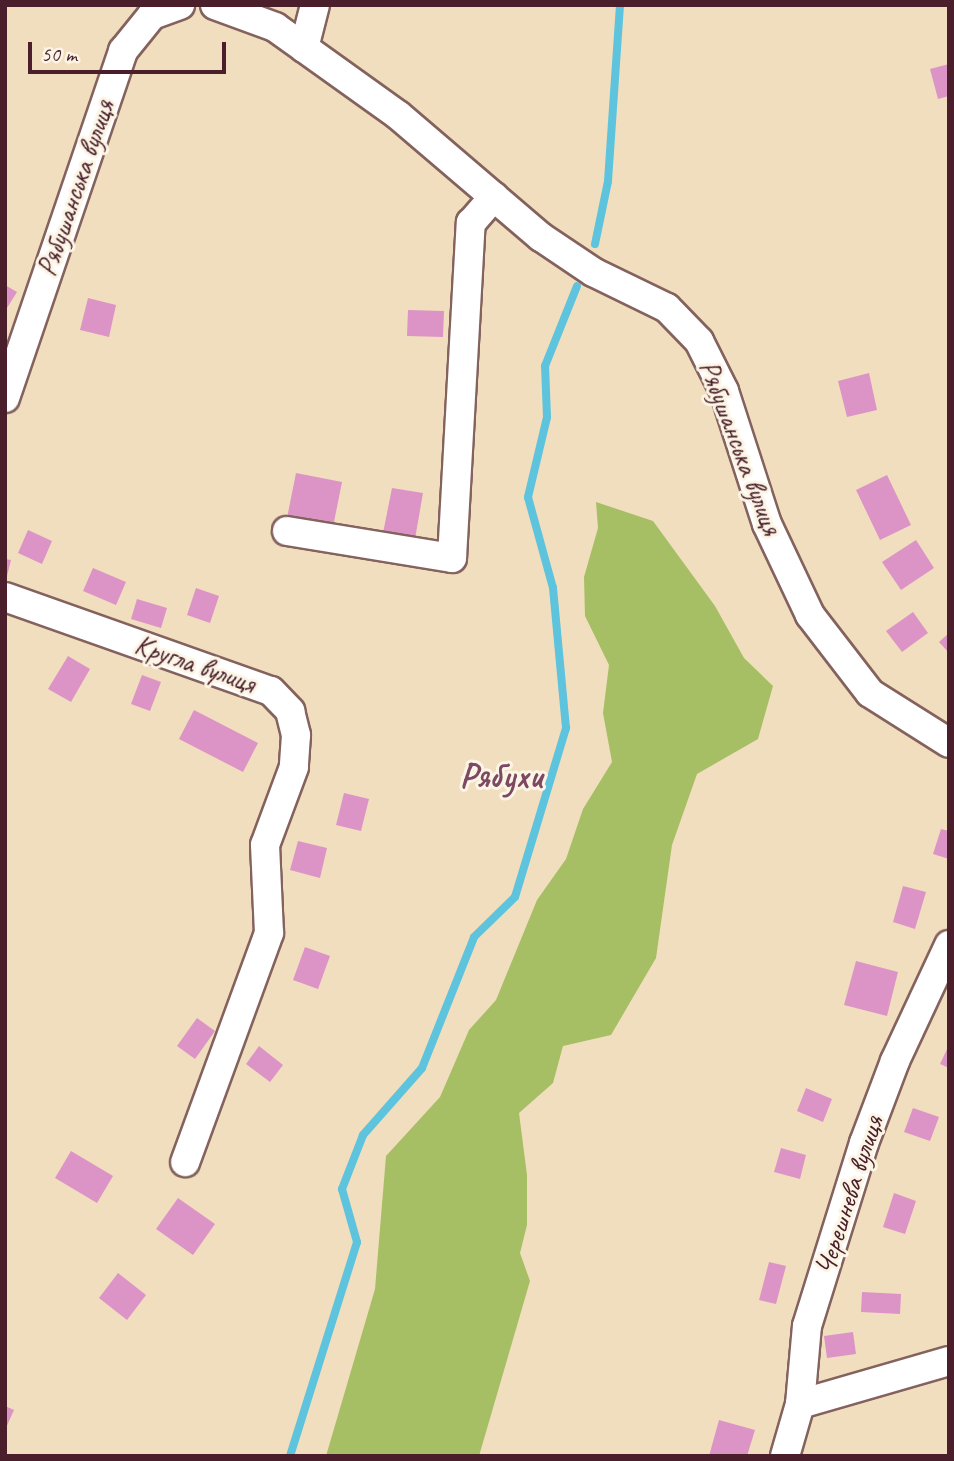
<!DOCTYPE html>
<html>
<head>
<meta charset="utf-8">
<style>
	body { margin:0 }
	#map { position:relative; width:954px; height:1461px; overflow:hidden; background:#f1debe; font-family:Caveat,sans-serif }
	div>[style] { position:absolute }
	.green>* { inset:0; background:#a6bf64 }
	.stream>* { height:8px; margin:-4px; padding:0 4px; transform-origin:4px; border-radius:4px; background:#5ec3dc }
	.building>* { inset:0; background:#dc94c7 }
	.roads { filter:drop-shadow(2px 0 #84625e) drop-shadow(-2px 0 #84625e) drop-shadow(0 2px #84625e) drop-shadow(0 -2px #84625e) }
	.minor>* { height:28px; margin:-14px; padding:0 14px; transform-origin:14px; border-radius:14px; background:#fff }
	span { translate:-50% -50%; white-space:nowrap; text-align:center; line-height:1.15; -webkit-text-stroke:6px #fcf5e5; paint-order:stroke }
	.street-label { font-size:28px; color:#4a1f2b }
	.district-label { font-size:35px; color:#7d4862; font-weight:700 }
	.frame { position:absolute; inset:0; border:7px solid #4a1f2b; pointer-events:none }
	.scale { position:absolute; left:28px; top:42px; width:198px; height:32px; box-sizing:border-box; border:4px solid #4a1f2b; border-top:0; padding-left:9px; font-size:21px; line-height:24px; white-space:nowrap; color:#4a1f2b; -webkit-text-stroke:5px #fcf5e5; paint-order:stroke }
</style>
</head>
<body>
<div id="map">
	<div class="green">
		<div style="clip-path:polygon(596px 502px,653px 521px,715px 606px,744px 658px,773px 686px,758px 739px,697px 774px,672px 845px,656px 958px,611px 1035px,563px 1046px,553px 1083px,519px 1113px,527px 1175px,527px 1225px,520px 1253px,530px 1281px,479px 1456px,326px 1456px,375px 1289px,386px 1156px,440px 1097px,469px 1030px,496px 1000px,537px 900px,566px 859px,583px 809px,612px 762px,603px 713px,609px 665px,585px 616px,584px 577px,598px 528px)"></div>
	</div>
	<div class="stream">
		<div style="left:595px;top:244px;width:64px;rotate:-78.3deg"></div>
		<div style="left:608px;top:181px;width:176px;rotate:-86.1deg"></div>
		<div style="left:290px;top:1456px;width:224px;rotate:-72.6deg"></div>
		<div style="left:357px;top:1242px;width:55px;rotate:-105.8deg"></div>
		<div style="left:342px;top:1189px;width:58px;rotate:-68.7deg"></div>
		<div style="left:363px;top:1135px;width:89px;rotate:-48.6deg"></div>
		<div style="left:422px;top:1068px;width:141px;rotate:-68.3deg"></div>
		<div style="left:474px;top:937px;width:57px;rotate:-44.3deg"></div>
		<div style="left:515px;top:897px;width:177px;rotate:-73.2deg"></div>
		<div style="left:566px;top:728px;width:141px;rotate:-95.3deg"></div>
		<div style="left:553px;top:588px;width:94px;rotate:-105.4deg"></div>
		<div style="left:528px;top:497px;width:82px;rotate:-76.6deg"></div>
		<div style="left:547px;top:417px;width:51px;rotate:-92.2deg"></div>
		<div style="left:545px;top:366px;width:86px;rotate:-68.2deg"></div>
	</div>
	<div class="building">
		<div style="clip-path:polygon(949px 64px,949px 96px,938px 99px,930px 69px)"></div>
		<div style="clip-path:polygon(5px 285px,17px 292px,5px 311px)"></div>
		<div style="clip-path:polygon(88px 298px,116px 305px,109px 337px,80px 330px)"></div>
		<div style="clip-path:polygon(408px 310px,444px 311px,443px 337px,407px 336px)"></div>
		<div style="clip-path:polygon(869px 373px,877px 410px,847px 417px,838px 381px)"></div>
		<div style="clip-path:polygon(296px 473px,342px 482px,332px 532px,286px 523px)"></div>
		<div style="clip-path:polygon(887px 475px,911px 525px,880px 540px,856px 490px)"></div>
		<div style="clip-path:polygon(392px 488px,423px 493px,415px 539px,383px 533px)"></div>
		<div style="clip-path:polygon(28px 530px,52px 541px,42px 564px,18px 553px)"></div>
		<div style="clip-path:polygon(916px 540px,934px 568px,901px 590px,882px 562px)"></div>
		<div style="clip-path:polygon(5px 559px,11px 560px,6px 580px,5px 580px)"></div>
		<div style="clip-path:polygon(93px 568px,126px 582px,116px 605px,83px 591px)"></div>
		<div style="clip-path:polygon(196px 588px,219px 596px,210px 623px,187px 615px)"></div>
		<div style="clip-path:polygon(137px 599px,167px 608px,161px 628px,131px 619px)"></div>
		<div style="clip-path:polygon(913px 612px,928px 633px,902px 652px,886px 631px)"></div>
		<div style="clip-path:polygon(949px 633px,949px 653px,939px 642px)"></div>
		<div style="clip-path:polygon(68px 656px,90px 669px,71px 702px,48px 689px)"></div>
		<div style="clip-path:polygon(142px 675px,161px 682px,150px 711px,131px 704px)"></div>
		<div style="clip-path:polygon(194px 710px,258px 743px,243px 772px,179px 739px)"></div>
		<div style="clip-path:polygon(344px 793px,369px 799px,361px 831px,336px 825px)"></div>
		<div style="clip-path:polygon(941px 829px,949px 831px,949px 859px,933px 854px)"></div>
		<div style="clip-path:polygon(298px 841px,327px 848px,320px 878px,290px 870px)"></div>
		<div style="clip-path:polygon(903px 886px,926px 892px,915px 929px,893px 922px)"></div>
		<div style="clip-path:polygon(305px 947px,330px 956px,318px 989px,293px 980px)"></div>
		<div style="clip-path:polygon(856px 961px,898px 972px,887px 1016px,844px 1005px)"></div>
		<div style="clip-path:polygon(197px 1018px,215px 1031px,195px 1059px,177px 1046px)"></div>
		<div style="clip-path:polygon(949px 1045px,949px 1068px,940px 1064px)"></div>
		<div style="clip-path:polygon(259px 1046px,283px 1065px,270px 1082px,246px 1064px)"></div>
		<div style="clip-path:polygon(806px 1088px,832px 1099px,823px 1122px,797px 1111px)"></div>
		<div style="clip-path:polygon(913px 1108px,939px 1117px,930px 1141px,904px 1132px)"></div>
		<div style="clip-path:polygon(781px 1148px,806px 1155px,800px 1179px,774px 1172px)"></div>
		<div style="clip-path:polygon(71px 1151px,113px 1176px,97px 1203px,55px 1178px)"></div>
		<div style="clip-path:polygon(894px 1193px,916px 1201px,905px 1234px,883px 1227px)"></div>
		<div style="clip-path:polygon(178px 1198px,215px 1224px,193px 1255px,156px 1229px)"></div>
		<div style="clip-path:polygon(769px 1262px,786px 1266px,776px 1304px,759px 1300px)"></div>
		<div style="clip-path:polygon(118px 1273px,146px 1295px,127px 1320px,99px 1298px)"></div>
		<div style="clip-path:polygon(862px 1292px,901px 1294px,900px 1314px,861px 1312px)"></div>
		<div style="clip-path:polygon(853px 1332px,856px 1354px,827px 1358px,824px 1336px)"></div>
		<div style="clip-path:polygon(5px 1406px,14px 1410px,5px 1430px)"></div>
		<div style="clip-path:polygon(719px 1420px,755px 1430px,747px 1456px,709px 1456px)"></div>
	</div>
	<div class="roads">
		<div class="minor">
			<div style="left:215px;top:5px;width:64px;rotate:20.1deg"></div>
			<div style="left:275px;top:27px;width:151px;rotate:35.6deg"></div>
			<div style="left:398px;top:115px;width:188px;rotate:40.5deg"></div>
			<div style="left:541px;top:237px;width:63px;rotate:33.9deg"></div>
			<div style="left:593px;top:272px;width:82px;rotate:25.9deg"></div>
			<div style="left:667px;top:308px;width:46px;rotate:45.9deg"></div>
			<div style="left:699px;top:341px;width:56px;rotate:63.4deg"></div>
			<div style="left:724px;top:391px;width:140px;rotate:72.1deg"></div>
			<div style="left:767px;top:524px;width:101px;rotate:64.7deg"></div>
			<div style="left:810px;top:615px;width:98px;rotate:52.4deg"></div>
			<div style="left:870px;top:693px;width:93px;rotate:32.3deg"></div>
			<div style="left:304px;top:48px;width:44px;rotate:-75.7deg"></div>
			<div style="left:5px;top:398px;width:367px;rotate:-71.2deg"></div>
			<div style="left:123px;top:51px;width:46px;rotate:-51.1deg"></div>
			<div style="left:152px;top:15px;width:30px;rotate:-20deg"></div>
			<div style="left:287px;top:531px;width:167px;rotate:9.3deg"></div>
			<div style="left:452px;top:558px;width:336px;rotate:-86.8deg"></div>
			<div style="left:471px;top:223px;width:35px;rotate:-49deg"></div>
			<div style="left:5px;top:597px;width:282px;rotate:19.5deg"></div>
			<div style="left:271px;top:691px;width:28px;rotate:46deg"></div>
			<div style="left:290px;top:711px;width:25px;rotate:76deg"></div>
			<div style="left:296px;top:735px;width:32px;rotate:94deg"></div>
			<div style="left:294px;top:767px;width:83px;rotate:110.4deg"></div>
			<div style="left:265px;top:845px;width:88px;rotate:87.4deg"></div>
			<div style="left:269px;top:933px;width:244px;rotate:110.1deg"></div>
			<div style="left:800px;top:1404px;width:155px;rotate:-16.1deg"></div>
			<div style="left:785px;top:1456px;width:54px;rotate:-73.9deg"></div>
			<div style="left:800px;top:1404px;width:78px;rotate:-84.9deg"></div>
			<div style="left:807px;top:1326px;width:192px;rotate:-72.7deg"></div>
			<div style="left:864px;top:1143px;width:88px;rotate:-69.3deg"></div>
			<div style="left:895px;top:1061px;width:128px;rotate:-65deg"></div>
		</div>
	</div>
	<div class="street-label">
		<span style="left:76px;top:188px;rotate:-71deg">Рябушанська вулиця</span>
		<span style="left:740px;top:448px;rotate:69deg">Рябушанська вулиця</span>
		<span style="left:195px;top:664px;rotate:19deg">Кругла вулиця</span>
		<span style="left:849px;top:1195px;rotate:-72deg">Черешнева вулиця</span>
	</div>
	<div class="district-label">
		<span style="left:501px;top:776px">Рябухи</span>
	</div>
	<div class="frame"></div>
	<div class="scale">50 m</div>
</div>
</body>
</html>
